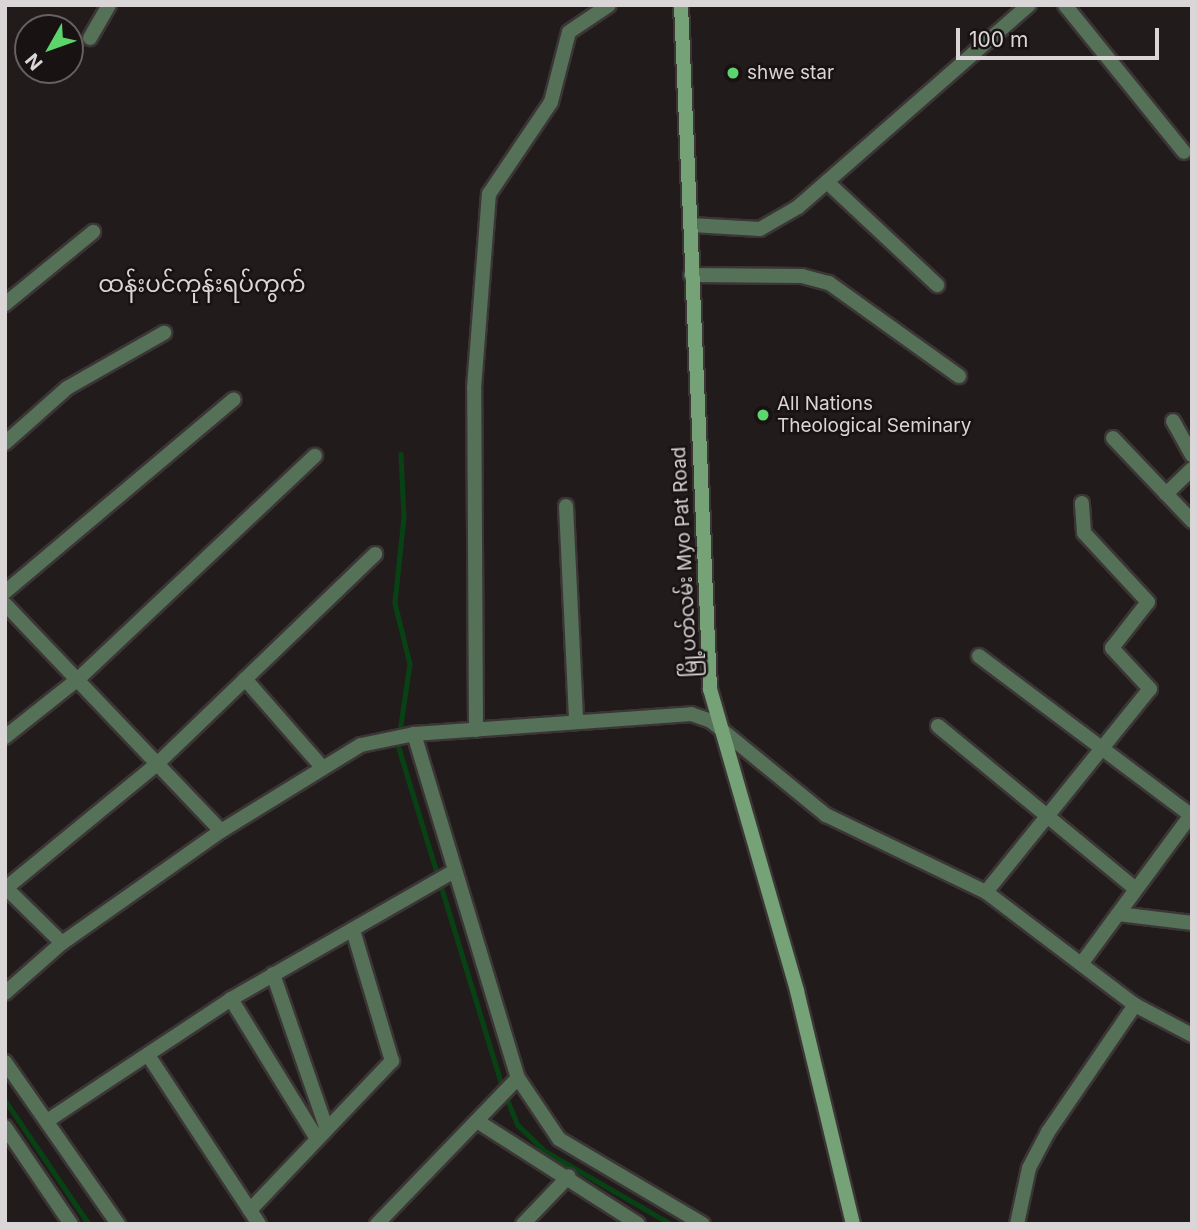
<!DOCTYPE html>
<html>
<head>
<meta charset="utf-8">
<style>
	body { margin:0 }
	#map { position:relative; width:1197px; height:1229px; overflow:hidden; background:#221b1c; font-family:Inter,"Noto Sans Myanmar",sans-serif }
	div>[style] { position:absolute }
	.stream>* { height:4.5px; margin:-2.25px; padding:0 2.25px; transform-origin:2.25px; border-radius:2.25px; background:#084214 }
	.roads { filter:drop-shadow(2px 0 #3c3536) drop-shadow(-2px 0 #3c3536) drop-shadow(0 2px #3c3536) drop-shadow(0 -2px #3c3536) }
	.minor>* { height:14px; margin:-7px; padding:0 7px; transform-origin:7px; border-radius:7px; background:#557157 }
	.secondary>* { height:14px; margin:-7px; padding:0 7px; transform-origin:7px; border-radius:7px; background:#75a277 }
	.dots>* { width:19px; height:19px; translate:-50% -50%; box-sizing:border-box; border:4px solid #181213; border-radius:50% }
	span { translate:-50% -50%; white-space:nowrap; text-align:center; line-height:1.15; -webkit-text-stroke:5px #181213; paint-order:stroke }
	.poi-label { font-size:19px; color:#dad5d6 }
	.left { translate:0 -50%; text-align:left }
	.street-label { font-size:19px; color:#dad5d6 }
	.quarter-label { font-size:23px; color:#dad5d6 }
	.frame { position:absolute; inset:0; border:7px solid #dad5d6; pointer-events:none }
	.north { position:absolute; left:14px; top:14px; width:70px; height:70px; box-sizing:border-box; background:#181213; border:2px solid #666061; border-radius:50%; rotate:230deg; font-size:19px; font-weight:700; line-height:28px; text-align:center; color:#dad5d6 }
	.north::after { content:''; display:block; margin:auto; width:24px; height:32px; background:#5dd56d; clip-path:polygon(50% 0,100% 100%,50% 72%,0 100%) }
	.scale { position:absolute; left:956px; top:28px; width:203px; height:32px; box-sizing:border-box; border:4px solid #dad5d6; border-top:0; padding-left:9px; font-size:21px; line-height:24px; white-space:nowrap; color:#dad5d6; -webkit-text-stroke:5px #181213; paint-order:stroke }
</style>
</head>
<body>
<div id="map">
	<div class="stream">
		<div style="left:401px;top:454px;width:63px;rotate:87.3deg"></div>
		<div style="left:404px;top:517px;width:86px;rotate:96deg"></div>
		<div style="left:395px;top:603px;width:63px;rotate:76.2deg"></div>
		<div style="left:410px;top:664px;width:82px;rotate:98.4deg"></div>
		<div style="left:398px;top:745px;width:359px;rotate:73deg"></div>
		<div style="left:506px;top:1096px;width:31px;rotate:68deg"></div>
		<div style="left:518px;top:1125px;width:37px;rotate:44deg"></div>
		<div style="left:545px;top:1151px;width:146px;rotate:30.1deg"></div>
		<div style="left:5px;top:1100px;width:150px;rotate:55.9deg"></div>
	</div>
	<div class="roads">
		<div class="minor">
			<div style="left:1065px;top:5px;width:189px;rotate:51deg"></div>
			<div style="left:90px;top:38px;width:38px;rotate:-60deg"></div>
			<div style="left:827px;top:182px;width:151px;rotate:43.1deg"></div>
			<div style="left:691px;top:225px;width:69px;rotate:3.3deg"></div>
			<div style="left:760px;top:229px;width:44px;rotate:-30.1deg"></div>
			<div style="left:798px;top:207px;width:307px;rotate:-41.2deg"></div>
			<div style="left:691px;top:275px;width:111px;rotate:0.5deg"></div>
			<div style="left:802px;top:276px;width:28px;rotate:15deg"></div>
			<div style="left:829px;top:283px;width:160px;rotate:35.6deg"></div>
			<div style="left:5px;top:304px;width:114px;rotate:-39.3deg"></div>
			<div style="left:1173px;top:421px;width:39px;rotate:61deg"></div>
			<div style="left:1113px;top:438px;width:115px;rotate:46.4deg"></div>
			<div style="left:5px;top:443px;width:83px;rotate:-41.6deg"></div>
			<div style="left:67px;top:388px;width:112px;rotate:-29.6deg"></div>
			<div style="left:1166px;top:494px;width:36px;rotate:-44deg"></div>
			<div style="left:566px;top:506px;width:216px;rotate:87.3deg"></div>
			<div style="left:5px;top:592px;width:299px;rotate:-40.1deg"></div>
			<div style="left:5px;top:604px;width:313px;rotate:46.4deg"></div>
			<div style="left:979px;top:656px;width:265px;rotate:36.9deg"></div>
			<div style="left:1191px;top:815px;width:180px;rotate:126.4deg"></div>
			<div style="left:245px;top:679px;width:118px;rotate:48.8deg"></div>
			<div style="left:938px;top:726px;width:256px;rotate:39.5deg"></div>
			<div style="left:476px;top:730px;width:342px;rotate:-90.3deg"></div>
			<div style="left:474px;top:388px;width:195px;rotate:-85.6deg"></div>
			<div style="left:489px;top:194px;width:111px;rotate:-56deg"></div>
			<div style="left:551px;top:102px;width:72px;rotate:-75.6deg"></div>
			<div style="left:569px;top:32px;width:48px;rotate:-34deg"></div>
			<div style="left:414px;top:734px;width:359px;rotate:73.2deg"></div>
			<div style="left:518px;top:1078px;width:73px;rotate:56.1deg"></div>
			<div style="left:559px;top:1139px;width:167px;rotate:30.6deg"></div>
			<div style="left:5px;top:737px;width:92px;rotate:-38.4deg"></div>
			<div style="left:77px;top:680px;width:327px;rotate:-43.3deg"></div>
			<div style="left:5px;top:887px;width:80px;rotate:44.5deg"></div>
			<div style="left:6px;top:888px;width:195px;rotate:-39.4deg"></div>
			<div style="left:157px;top:764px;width:303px;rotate:-43.9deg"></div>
			<div style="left:986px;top:892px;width:261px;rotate:-51.1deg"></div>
			<div style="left:1150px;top:689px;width:56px;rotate:-132.8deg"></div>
			<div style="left:1112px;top:648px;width:58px;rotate:-52deg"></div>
			<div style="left:1148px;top:602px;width:94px;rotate:-132.8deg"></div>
			<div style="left:1084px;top:533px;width:30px;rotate:-94deg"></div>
			<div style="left:1118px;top:914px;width:75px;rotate:6.9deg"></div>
			<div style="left:273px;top:974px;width:162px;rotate:70.9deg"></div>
			<div style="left:5px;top:993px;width:76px;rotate:-41.3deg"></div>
			<div style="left:62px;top:943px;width:194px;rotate:-35.2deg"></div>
			<div style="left:221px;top:831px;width:164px;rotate:-31.6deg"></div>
			<div style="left:361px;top:745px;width:54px;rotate:-11.7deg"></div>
			<div style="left:414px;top:734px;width:278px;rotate:-4.1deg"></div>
			<div style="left:691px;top:714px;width:21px;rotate:19deg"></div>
			<div style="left:711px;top:721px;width:149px;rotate:39.3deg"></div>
			<div style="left:826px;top:815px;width:178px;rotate:25.7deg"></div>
			<div style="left:986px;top:892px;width:187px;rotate:37.2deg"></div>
			<div style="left:1135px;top:1005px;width:64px;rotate:27.8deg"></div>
			<div style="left:231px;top:999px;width:162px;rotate:58.4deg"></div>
			<div style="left:148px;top:1055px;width:202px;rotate:56.7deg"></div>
			<div style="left:5px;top:1062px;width:198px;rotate:55.1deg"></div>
			<div style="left:50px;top:1119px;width:217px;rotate:-33.5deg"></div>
			<div style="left:231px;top:999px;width:256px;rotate:-29.8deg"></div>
			<div style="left:477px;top:1121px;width:191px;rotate:32.6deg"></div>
			<div style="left:5px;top:1127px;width:117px;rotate:55.8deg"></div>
			<div style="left:250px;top:1210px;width:206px;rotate:-46.4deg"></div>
			<div style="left:392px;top:1061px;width:137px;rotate:-106.6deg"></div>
			<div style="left:377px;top:1224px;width:203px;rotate:-46deg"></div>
			<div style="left:523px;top:1224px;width:66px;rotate:-46.2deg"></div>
			<div style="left:1017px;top:1224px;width:57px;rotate:-77.9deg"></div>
			<div style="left:1029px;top:1168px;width:41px;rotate:-62.2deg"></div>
			<div style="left:1048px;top:1132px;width:154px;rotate:-55.6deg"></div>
		</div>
		<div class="secondary">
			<div style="left:681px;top:5px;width:685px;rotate:87.57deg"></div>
			<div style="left:710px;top:689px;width:314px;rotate:73.9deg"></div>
			<div style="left:797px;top:991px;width:240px;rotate:76.5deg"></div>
		</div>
	</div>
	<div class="dots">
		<div style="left:733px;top:73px;background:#5dd56d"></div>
		<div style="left:763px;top:415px;background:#5dd56d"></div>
	</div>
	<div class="poi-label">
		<span class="left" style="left:747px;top:73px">shwe star</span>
		<span class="left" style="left:777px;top:415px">All Nations<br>Theological Seminary</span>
	</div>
	<div class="street-label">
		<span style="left:685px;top:562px;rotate:-93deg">မြို့ပတ်လမ်း Myo Pat Road</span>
	</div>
	<div class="quarter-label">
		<span style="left:202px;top:284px">ထန်းပင်ကုန်းရပ်ကွက်</span>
	</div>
	<div class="frame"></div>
	<div class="north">N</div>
	<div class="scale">100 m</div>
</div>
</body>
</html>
